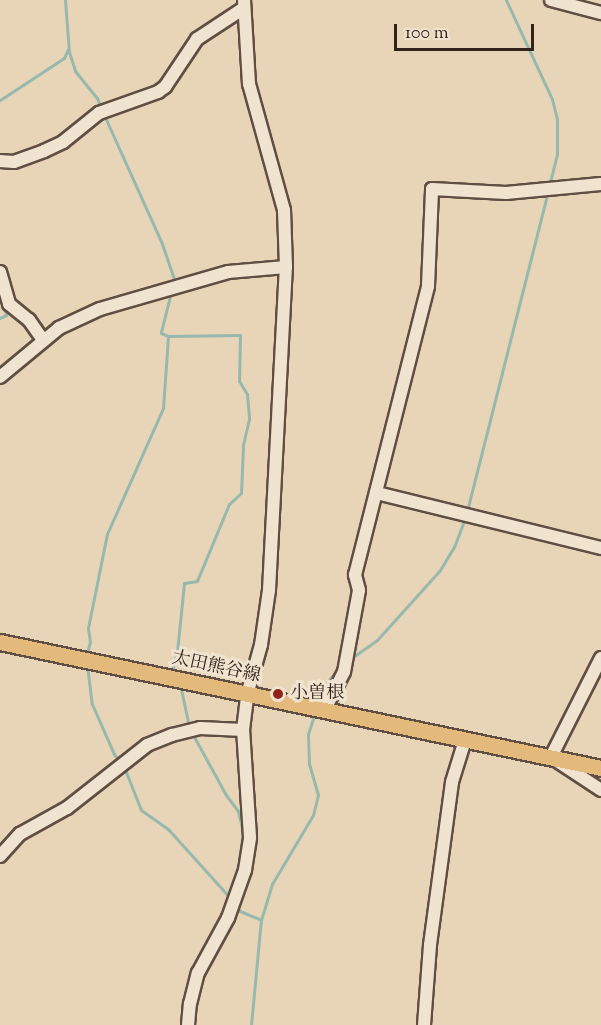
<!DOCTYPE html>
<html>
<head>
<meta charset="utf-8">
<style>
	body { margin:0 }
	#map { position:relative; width:601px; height:1025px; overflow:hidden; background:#e8d5b8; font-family:"Sorts Mill Goudy","Noto Serif JP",serif }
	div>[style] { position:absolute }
	.stream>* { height:3px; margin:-1.5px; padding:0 1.5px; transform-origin:1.5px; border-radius:1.5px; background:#97b9ad }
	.roads { filter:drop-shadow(2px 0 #604e42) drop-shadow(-2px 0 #604e42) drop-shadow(0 2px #604e42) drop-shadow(0 -2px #604e42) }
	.minor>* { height:12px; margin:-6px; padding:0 6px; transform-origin:6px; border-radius:6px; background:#f0e4d1 }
	.major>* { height:15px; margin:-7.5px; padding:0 7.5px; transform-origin:7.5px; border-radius:7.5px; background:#e4ba7c }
	.dots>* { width:16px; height:16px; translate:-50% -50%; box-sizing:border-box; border:3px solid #f0e4d1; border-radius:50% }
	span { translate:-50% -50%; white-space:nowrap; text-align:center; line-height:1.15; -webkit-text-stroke:6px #f0e4d1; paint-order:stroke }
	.street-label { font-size:18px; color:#33211b }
	.poi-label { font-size:18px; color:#33211b }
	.left { translate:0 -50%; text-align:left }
	.scale { position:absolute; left:394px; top:24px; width:140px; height:27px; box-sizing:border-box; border:3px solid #33211b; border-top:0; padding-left:8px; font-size:18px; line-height:21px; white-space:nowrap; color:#33211b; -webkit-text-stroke:4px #f0e4d1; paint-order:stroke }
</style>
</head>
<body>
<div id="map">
	<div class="stream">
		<div style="left:65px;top:0;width:52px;rotate:85.6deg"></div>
		<div style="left:69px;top:52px;width:20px;rotate:72deg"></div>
		<div style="left:75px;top:71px;width:35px;rotate:51deg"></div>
		<div style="left:97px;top:98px;width:11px;rotate:68deg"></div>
		<div style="left:506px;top:0;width:109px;rotate:65.1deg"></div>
		<div style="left:552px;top:99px;width:21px;rotate:76deg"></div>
		<div style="left:557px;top:119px;width:35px;rotate:90deg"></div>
		<div style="left:557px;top:154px;width:33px;rotate:104deg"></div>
		<div style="left:0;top:100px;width:77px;rotate:-33.3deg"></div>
		<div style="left:64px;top:58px;width:10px;rotate:-66deg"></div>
		<div style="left:104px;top:115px;width:138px;rotate:65.7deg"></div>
		<div style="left:161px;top:241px;width:40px;rotate:71.1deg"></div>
		<div style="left:170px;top:296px;width:38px;rotate:104deg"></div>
		<div style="left:161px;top:333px;width:8px;rotate:23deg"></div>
		<div style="left:168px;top:336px;width:72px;rotate:-0.8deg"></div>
		<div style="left:240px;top:335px;width:46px;rotate:91.2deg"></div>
		<div style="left:239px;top:381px;width:15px;rotate:58deg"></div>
		<div style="left:247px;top:394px;width:25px;rotate:85deg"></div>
		<div style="left:249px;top:419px;width:28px;rotate:103deg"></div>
		<div style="left:243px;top:446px;width:47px;rotate:92.4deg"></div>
		<div style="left:241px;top:493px;width:16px;rotate:137deg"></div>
		<div style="left:229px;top:504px;width:83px;rotate:112.6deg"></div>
		<div style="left:197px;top:581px;width:13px;rotate:171deg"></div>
		<div style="left:184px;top:583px;width:69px;rotate:95.8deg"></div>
		<div style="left:177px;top:652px;width:20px;rotate:105deg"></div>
		<div style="left:0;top:318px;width:7px;rotate:-27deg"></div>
		<div style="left:6px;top:315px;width:10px;rotate:-101deg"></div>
		<div style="left:467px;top:511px;width:329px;rotate:-75.8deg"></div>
		<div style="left:87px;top:653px;width:11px;rotate:-75deg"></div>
		<div style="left:90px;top:642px;width:14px;rotate:-98deg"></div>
		<div style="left:88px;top:628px;width:96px;rotate:-78.6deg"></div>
		<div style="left:107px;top:534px;width:138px;rotate:-66deg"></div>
		<div style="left:163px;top:408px;width:72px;rotate:-86deg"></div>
		<div style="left:350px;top:659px;width:33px;rotate:-35deg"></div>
		<div style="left:377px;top:640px;width:94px;rotate:-48deg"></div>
		<div style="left:440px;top:570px;width:27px;rotate:-59deg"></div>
		<div style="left:454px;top:547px;width:31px;rotate:-69deg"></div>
		<div style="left:87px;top:665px;width:39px;rotate:83deg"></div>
		<div style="left:92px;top:704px;width:55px;rotate:66.3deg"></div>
		<div style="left:114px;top:754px;width:10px;rotate:53deg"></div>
		<div style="left:181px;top:689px;width:40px;rotate:78deg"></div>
		<div style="left:317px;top:704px;width:18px;rotate:-71deg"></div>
		<div style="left:323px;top:687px;width:26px;rotate:-50deg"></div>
		<div style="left:192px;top:733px;width:71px;rotate:61.3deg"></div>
		<div style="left:226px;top:795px;width:20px;rotate:53deg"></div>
		<div style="left:238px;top:811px;width:22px;rotate:77deg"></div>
		<div style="left:243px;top:832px;width:43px;rotate:97.9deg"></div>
		<div style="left:124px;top:767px;width:46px;rotate:68.4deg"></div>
		<div style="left:141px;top:810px;width:33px;rotate:35deg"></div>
		<div style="left:168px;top:829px;width:94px;rotate:48deg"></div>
		<div style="left:237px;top:907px;width:5px;rotate:53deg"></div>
		<div style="left:240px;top:911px;width:23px;rotate:23deg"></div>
		<div style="left:251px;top:1025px;width:105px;rotate:-84.6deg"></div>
		<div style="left:261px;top:920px;width:38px;rotate:-73deg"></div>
		<div style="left:272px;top:884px;width:80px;rotate:-59.3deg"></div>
		<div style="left:313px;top:815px;width:21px;rotate:-76deg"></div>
		<div style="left:318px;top:795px;width:32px;rotate:-106deg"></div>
		<div style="left:309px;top:764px;width:30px;rotate:-92deg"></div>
		<div style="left:308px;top:734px;width:22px;rotate:-72deg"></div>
	</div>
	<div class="roads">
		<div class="minor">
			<div style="left:551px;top:0;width:52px;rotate:14.6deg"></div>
			<div style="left:0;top:161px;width:14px;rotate:4deg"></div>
			<div style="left:14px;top:162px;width:32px;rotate:-20deg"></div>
			<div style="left:44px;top:151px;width:21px;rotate:-25deg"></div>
			<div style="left:63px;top:142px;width:46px;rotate:-38.9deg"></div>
			<div style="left:99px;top:113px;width:63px;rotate:-19.6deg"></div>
			<div style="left:158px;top:92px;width:9px;rotate:-36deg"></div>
			<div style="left:165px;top:87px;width:58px;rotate:-56.3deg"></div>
			<div style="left:197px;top:39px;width:56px;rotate:-33.4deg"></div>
			<div style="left:0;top:272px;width:33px;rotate:74deg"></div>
			<div style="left:9px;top:304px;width:26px;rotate:39deg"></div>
			<div style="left:29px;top:320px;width:24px;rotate:55deg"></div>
			<div style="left:0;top:377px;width:77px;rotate:-39.7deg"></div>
			<div style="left:59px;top:328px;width:45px;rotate:-24.9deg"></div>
			<div style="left:100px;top:309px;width:133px;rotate:-16.1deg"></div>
			<div style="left:228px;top:272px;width:58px;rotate:-4.9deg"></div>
			<div style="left:377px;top:493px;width:231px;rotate:13.8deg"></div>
			<div style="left:601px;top:658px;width:111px;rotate:116.8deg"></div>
			<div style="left:551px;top:757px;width:60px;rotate:33.4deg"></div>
			<div style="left:324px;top:711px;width:44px;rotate:-62.9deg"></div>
			<div style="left:344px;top:672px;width:83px;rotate:-79.6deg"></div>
			<div style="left:359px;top:590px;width:16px;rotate:-105deg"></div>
			<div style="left:355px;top:575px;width:298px;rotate:-75.8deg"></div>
			<div style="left:428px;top:286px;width:97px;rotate:-87.6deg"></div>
			<div style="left:432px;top:189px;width:74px;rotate:3.1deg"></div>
			<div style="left:506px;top:193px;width:95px;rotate:-5.4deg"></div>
			<div style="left:0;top:856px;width:30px;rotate:-48deg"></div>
			<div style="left:20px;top:834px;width:54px;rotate:-29deg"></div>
			<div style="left:67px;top:808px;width:102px;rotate:-38.2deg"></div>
			<div style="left:147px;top:745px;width:27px;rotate:-22deg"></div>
			<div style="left:172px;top:735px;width:29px;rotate:-14deg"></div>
			<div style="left:200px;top:728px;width:43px;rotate:2.7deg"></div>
			<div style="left:188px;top:1025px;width:21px;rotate:-85deg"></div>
			<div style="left:190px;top:1004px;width:32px;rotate:-76deg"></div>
			<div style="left:198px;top:973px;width:63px;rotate:-61.4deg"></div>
			<div style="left:228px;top:918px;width:51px;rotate:-70.5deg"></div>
			<div style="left:245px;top:870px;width:33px;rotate:-81deg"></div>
			<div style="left:250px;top:837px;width:107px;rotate:-93.7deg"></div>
			<div style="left:243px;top:730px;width:35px;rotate:-83deg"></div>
			<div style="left:247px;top:695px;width:52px;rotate:-74.4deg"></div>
			<div style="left:261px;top:645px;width:56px;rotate:-81.7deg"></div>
			<div style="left:269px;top:590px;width:323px;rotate:-87deg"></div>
			<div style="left:286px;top:267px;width:57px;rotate:-92deg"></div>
			<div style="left:284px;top:210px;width:131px;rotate:-105.5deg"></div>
			<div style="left:249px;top:84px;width:84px;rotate:-93.4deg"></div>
			<div style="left:424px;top:1025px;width:80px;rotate:-85.7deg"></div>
			<div style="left:430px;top:945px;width:164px;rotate:-82.3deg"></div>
			<div style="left:452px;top:782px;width:44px;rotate:-72.8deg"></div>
		</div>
		<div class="major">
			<div style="left:0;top:642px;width:614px;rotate:11.84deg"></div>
		</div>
	</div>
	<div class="dots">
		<div style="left:278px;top:694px;background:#8f2418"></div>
	</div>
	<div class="street-label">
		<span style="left:216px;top:668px;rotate:12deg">太田熊谷線</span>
	</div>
	<div class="poi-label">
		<span class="left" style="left:290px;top:694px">小曽根</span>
	</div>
	<div class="scale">100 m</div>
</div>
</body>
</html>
